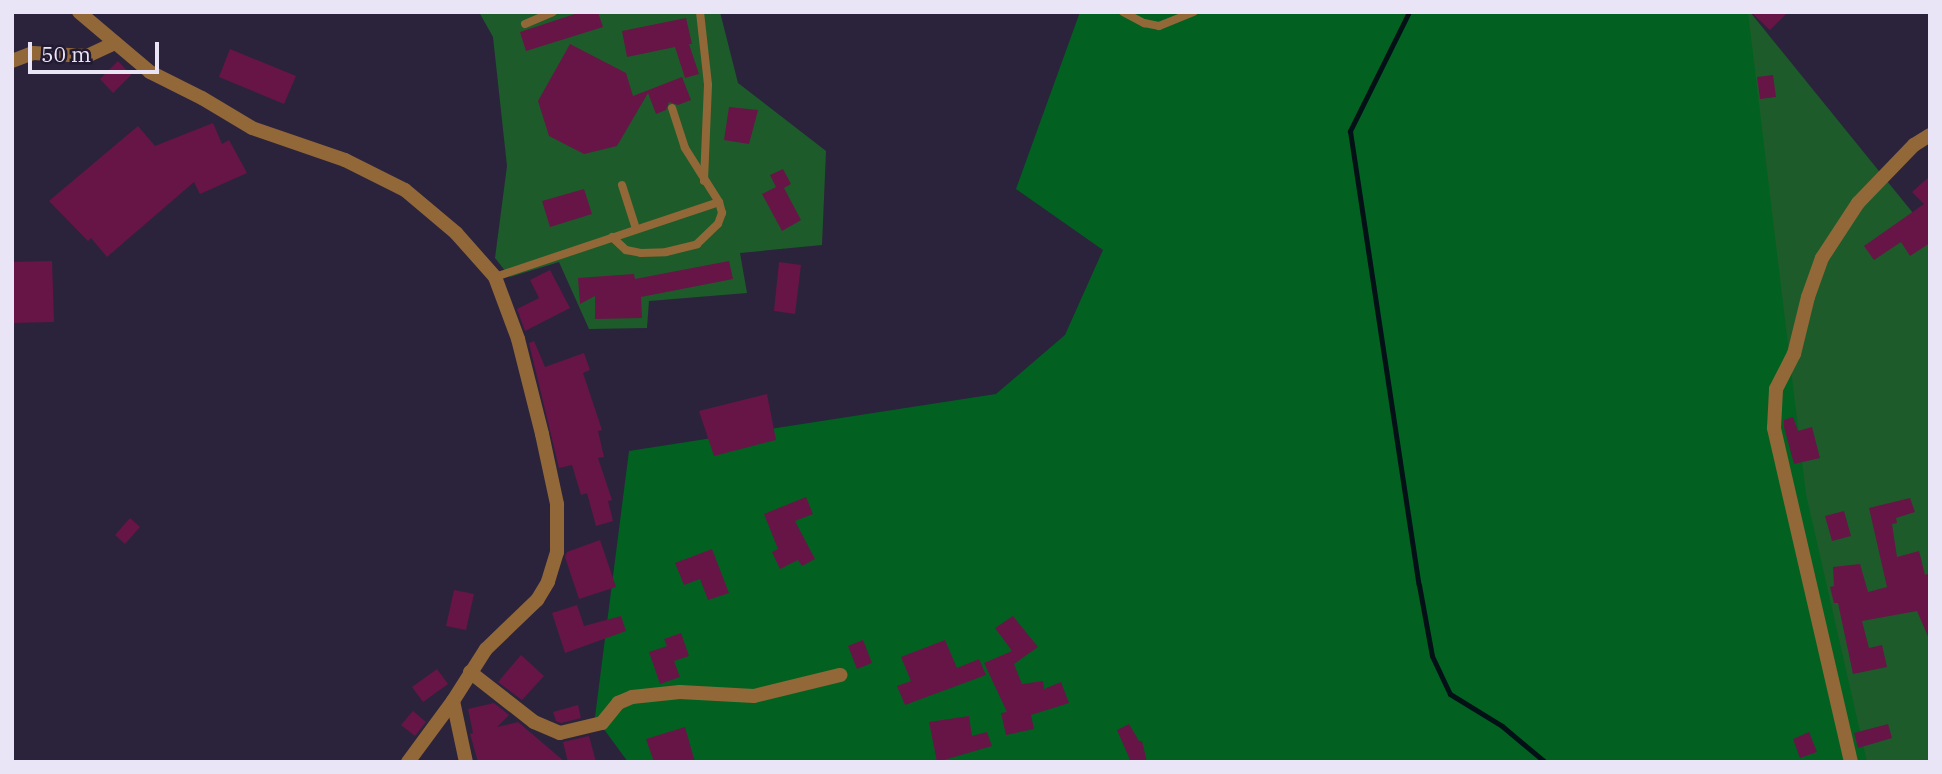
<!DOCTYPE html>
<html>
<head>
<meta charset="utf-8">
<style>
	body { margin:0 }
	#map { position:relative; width:1942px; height:774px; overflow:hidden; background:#2b233c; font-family:"IBM Plex Serif",serif }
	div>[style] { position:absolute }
	.green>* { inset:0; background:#1e5b2a }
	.forest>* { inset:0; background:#026121 }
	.stream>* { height:5px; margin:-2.5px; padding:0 2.5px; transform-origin:2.5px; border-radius:2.5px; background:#031117 }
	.building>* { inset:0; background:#671546 }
	.service>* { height:8px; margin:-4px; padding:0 4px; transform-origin:4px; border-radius:4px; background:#926838 }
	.minor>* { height:14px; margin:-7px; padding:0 7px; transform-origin:7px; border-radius:7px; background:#926838 }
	span { translate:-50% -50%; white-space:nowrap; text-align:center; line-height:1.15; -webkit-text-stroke:5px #221a31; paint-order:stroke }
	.frame { position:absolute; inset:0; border:14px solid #eae5f6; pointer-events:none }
	.scale { position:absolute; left:28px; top:42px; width:131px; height:32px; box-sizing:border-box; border:4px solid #eae5f6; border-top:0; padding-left:9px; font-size:21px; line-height:24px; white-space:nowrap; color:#eae5f6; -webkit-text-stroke:5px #221a31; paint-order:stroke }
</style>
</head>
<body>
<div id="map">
	<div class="green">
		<div style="clip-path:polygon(479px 12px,720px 12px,738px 83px,826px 151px,822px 245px,740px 253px,747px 293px,649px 301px,647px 328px,589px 329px,559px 262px,510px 277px,495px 258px,507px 166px,493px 37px)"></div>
		<div style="clip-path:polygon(1742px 12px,1750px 12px,1930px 234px,1930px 762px,1773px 762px)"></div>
	</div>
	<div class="forest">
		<div style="clip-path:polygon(1080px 12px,1748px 12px,1806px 494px,1867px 762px,628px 762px,595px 717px,629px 451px,996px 394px,1065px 335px,1103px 250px,1016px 189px)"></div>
	</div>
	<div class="stream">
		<div style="left:1409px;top:12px;width:133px;rotate:116.4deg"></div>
		<div style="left:1350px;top:131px;width:459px;rotate:81.4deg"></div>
		<div style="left:1419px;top:585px;width:72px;rotate:79.6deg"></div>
		<div style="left:1432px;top:656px;width:42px;rotate:64.7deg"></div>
		<div style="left:1450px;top:694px;width:61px;rotate:31.6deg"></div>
		<div style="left:1502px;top:726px;width:56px;rotate:39.9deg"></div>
	</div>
	<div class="building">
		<div style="clip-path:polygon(581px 12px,598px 12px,603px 27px,526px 51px,520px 32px)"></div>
		<div style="clip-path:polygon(1751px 12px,1788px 12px,1770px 30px)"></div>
		<div style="clip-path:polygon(686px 18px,692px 44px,689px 44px,699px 74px,685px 78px,675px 47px,627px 57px,622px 31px)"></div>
		<div style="clip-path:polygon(570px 44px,626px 73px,633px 96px,682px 77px,691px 100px,678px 105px,669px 102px,666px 110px,656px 114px,648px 93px,617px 146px,584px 154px,549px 136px,538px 101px)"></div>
		<div style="clip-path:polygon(230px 49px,296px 76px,284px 104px,219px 77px)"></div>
		<div style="clip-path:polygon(118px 61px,131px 75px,113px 93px,100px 79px)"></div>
		<div style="clip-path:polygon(1773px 75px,1776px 97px,1760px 99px,1757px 77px)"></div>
		<div style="clip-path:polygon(729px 107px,758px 110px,749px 144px,724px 140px)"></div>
		<div style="clip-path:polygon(213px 123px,222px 144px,229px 140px,247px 173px,200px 194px,194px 182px,107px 257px,91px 238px,88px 241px,49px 201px,138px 126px,155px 146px)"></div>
		<div style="clip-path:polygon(783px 169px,791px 184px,784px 188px,801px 220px,782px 231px,762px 194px,776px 187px,770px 175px)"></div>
		<div style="clip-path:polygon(1930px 176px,1930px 243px,1910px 256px,1901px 242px,1874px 260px,1864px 246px,1924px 204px,1912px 192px)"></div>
		<div style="clip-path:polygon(584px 189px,592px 214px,550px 227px,542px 201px)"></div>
		<div style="clip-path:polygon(52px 261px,54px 322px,12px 323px,12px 262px)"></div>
		<div style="clip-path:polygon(729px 261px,733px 279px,641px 297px,642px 318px,595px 319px,595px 296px,580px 304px,578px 278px,634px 274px,635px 279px)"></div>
		<div style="clip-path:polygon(779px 262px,801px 265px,795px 314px,774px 311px)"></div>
		<div style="clip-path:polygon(550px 270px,570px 308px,525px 331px,517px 309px,539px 298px,530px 280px)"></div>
		<div style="clip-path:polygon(534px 341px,545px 367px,584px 353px,590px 370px,583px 373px,602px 430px,598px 431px,604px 457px,598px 458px,612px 500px,608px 501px,613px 521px,596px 526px,587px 493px,581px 495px,572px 465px,559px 468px,529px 343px)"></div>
		<div style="clip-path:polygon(767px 394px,776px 440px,714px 456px,699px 411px)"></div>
		<div style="clip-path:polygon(1793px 417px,1798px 431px,1812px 427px,1820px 458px,1794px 464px,1784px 427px,1784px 420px)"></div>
		<div style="clip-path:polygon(806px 497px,813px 514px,795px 521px,815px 559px,802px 566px,798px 560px,780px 569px,772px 552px,778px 549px,764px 514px)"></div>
		<div style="clip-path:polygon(1910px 498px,1915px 512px,1896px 518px,1897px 523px,1892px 524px,1897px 557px,1919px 551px,1925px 575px,1930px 573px,1930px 641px,1917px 611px,1862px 621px,1869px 648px,1882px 645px,1887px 667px,1853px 674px,1838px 603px,1834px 603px,1830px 587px,1834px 586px,1833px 567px,1860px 564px,1868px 592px,1887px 587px,1869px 508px)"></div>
		<div style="clip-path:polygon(1844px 511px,1851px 536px,1832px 541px,1825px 516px)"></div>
		<div style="clip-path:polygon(130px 518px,140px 527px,125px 544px,115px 535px)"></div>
		<div style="clip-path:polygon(600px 540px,616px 587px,579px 599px,565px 557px,567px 552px)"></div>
		<div style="clip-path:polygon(712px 549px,729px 593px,708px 600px,700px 579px,684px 585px,675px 563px)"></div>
		<div style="clip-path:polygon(454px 590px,474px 594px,466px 630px,446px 626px)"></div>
		<div style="clip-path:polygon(577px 605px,584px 626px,621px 616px,626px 631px,565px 653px,552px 613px)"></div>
		<div style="clip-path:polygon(1013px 616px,1038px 647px,1014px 664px,1022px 684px,1043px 681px,1044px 689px,1061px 682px,1069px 703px,1031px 715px,1034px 729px,1006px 735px,1001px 713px,1007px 712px,984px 663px,1012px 651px,995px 628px)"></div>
		<div style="clip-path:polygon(681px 633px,689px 656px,674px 661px,680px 677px,660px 684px,649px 652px,667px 646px,664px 639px)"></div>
		<div style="clip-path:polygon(863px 640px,872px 663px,857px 669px,848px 646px)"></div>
		<div style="clip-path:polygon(945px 640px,957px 668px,979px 659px,986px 675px,905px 705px,897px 686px,911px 681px,901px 657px)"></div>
		<div style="clip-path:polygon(521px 655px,544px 676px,522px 700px,498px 682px)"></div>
		<div style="clip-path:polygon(437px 669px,448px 684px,423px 702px,412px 687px)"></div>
		<div style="clip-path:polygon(494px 703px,509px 715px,497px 727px,518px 722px,565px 762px,478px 762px,470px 734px,473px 733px,468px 709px)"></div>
		<div style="clip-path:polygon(578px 705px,581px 718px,561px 723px,556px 721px,553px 712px)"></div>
		<div style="clip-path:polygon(413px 711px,426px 722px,415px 736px,401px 725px)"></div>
		<div style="clip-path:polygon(969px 716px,972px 736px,987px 732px,992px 746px,937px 762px,929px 722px)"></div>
		<div style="clip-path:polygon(1129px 724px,1139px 741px,1142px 741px,1147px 762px,1131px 762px,1117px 730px)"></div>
		<div style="clip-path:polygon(1888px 724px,1892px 738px,1858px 748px,1854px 733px)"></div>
		<div style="clip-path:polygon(685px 727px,695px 762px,654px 762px,646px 739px)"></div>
		<div style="clip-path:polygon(1809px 732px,1817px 752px,1800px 758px,1793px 739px)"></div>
		<div style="clip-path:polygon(589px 736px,596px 762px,568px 762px,563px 742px)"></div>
	</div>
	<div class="service">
		<div style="left:700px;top:12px;width:73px;rotate:83.7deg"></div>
		<div style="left:708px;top:85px;width:96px;rotate:92.4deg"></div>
		<div style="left:1123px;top:12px;width:24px;rotate:28deg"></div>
		<div style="left:1144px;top:23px;width:15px;rotate:11deg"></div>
		<div style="left:1159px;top:26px;width:37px;rotate:-22deg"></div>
		<div style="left:525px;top:24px;width:30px;rotate:-23deg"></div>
		<div style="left:622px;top:185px;width:46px;rotate:72.3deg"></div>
		<div style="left:612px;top:237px;width:19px;rotate:43deg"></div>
		<div style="left:626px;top:250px;width:15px;rotate:11deg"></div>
		<div style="left:641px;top:253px;width:25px;rotate:-2deg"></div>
		<div style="left:666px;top:252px;width:32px;rotate:-14deg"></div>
		<div style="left:697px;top:244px;width:29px;rotate:-44deg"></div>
		<div style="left:718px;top:224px;width:12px;rotate:-70deg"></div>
		<div style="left:722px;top:213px;width:11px;rotate:-105deg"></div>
		<div style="left:495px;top:277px;width:236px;rotate:-18.5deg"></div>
		<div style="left:719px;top:202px;width:64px;rotate:-122.2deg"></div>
		<div style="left:685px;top:148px;width:42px;rotate:-108deg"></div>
	</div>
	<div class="minor">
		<div style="left:79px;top:12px;width:93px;rotate:40.2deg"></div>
		<div style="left:150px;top:72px;width:58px;rotate:26.6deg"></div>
		<div style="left:202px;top:98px;width:58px;rotate:31deg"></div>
		<div style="left:252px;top:128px;width:98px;rotate:19deg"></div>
		<div style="left:345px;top:160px;width:67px;rotate:26.6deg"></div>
		<div style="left:405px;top:190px;width:67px;rotate:40.1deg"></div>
		<div style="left:456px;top:233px;width:59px;rotate:48.4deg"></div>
		<div style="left:495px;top:277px;width:66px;rotate:69.6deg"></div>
		<div style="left:518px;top:339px;width:98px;rotate:75.8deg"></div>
		<div style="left:542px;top:434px;width:72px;rotate:77.9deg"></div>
		<div style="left:557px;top:504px;width:48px;rotate:90deg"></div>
		<div style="left:557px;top:552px;width:31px;rotate:107deg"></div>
		<div style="left:548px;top:582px;width:21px;rotate:121deg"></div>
		<div style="left:537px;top:600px;width:71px;rotate:136.1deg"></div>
		<div style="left:486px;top:649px;width:62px;rotate:122.4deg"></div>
		<div style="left:453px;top:701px;width:76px;rotate:126.4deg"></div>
		<div style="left:12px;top:61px;width:22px;rotate:-21deg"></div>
		<div style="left:33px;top:53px;width:54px;rotate:3.2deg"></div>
		<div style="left:87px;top:56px;width:31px;rotate:-25deg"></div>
		<div style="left:470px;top:672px;width:81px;rotate:38deg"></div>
		<div style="left:534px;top:722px;width:28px;rotate:23deg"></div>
		<div style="left:560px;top:733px;width:43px;rotate:-13.4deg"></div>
		<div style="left:602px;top:723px;width:26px;rotate:-51deg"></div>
		<div style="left:618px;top:703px;width:15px;rotate:-23deg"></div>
		<div style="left:632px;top:697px;width:48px;rotate:-5.9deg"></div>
		<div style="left:680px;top:692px;width:74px;rotate:3.1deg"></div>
		<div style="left:754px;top:696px;width:89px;rotate:-13.7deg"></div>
		<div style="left:453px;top:701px;width:62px;rotate:78deg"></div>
		<div style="left:1851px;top:762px;width:343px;rotate:-103deg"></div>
		<div style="left:1774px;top:428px;width:39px;rotate:-87deg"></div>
		<div style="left:1776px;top:389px;width:39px;rotate:-63deg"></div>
		<div style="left:1794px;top:354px;width:59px;rotate:-76.2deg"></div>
		<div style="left:1808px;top:297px;width:41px;rotate:-70.3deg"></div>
		<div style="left:1822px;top:258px;width:66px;rotate:-56.8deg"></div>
		<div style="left:1858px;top:203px;width:81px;rotate:-46deg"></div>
		<div style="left:1914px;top:145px;width:19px;rotate:-32deg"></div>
	</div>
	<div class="frame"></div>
	<div class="scale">50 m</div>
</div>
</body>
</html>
